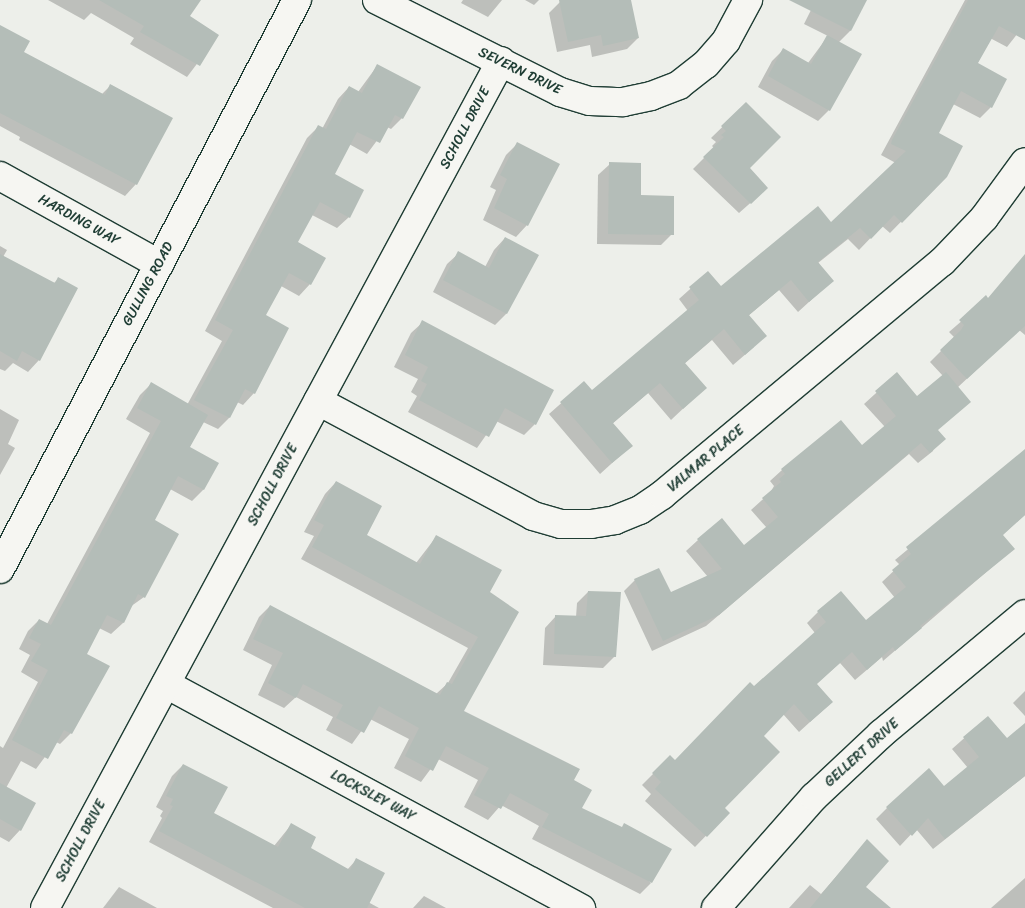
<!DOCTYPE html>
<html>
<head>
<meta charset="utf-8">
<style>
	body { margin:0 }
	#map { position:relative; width:1025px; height:908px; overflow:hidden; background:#edefea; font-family:Sriracha,sans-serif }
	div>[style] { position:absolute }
	.shadow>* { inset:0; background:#0003 }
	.building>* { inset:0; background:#b4bdb8 }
	.roads { filter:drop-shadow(1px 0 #1f3d34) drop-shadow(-1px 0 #1f3d34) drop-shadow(0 1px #1f3d34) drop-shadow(0 -1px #1f3d34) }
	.minor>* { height:28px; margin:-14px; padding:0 14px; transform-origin:14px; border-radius:14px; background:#f6f6f2 }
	span { translate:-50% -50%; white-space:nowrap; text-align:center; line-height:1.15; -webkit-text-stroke:4.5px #f6f6f2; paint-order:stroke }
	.street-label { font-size:14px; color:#1f3d34 }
</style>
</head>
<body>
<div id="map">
	<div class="shadow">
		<div style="clip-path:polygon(48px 0,199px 0,188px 17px,218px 36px,187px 77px,130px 44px,134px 38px,91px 13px,84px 20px)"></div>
		<div style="clip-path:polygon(463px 0,502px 0,488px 17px,461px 3px)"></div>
		<div style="clip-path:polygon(525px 0,539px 0,534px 5px)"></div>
		<div style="clip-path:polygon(571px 0,630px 0,638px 38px,627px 49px,592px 57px,590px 45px,557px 52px,549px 13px,560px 2px)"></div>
		<div style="clip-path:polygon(816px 0,866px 0,850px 31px,838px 43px,829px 110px,818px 121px,758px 87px,772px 61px,783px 50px,808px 63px,828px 36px,804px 24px)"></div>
		<div style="clip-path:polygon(965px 0,1025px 0,1025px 24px,1007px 47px,990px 38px,977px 64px,991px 107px,980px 118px,953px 104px,905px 168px,881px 155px)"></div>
		<div style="clip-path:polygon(0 26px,22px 52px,102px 94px,111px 85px,171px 118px,136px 184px,125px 196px,19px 140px,20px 137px,0 126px)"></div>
		<div style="clip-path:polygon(377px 66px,402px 118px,391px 129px,387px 127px,367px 154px,349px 144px,333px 175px,349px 217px,337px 228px,312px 215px,296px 243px,310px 284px,299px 296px,281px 286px,264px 316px,254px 393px,243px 405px,237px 402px,229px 418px,218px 429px,203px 422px,189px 448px,217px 464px,203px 490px,192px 501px,170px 489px,153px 521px,144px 597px,130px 607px,123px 623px,111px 634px,99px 628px,85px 655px,71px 733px,60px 744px,56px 742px,36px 769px,21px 761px,6px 788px,20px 830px,9px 842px,0 837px,0 746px,3px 748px,38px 682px,21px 672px,30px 655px,19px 649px,28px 631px,39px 620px,47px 624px,150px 433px,126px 419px,140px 395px,151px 384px,187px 405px,222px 341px,205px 331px,307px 138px,318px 127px,322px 129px,338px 99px,349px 87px,358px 92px)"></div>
		<div style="clip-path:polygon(746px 104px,748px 168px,756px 198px,739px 213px,693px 169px,714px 148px,712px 146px,716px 142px,711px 138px)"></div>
		<div style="clip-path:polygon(517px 144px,527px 225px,516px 237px,483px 220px,496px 190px,490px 187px,506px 155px)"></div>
		<div style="clip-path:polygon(610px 164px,672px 234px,661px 245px,597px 244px,598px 175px)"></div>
		<div style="clip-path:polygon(929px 193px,890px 233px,882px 226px,859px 250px,848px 239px,818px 263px,832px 281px,798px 312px,779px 290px,748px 316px,754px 347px,733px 365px,712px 340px,684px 364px,705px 388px,671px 420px,648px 393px,612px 424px,631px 446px,600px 474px,549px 414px,584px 383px,592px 392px,688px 311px,679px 299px,708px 273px,721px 287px,831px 223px)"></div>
		<div style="clip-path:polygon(505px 238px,537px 255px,506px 314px,495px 325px,433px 292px,447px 264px,459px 253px,485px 267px,494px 250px)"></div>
		<div style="clip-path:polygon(0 246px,7px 250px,3px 257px,53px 284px,58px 279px,77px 289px,39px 360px,28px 372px,13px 363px,5px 371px,0 369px)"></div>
		<div style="clip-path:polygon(1025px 274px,1025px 335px,1019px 330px,957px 388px,937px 431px,933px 451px,918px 463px,909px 454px,706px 626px,652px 651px,624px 591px,635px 580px,670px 594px,708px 577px,686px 551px,698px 540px,744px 547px,767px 528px,751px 510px,770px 493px,774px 486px,770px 481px,782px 470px,841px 422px,862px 446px,885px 427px,864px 404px,897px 374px,917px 398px,943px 376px,930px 362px,951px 341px,954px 337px,949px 332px,987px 299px)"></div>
		<div style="clip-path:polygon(423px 322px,535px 424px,524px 435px,496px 421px,477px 448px,408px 412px,417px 396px,411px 392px,418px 379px,394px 367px,411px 333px)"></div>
		<div style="clip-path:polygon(0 409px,19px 420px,8px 444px,15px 448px,0 475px)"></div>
		<div style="clip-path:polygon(1025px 452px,1025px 515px,1002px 535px,1013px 549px,883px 661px,882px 657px,855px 680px,840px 663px,816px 684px,832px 702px,799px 732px,783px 714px,762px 736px,723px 808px,728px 813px,695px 847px,645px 801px,651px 794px,642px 785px,670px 757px,675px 761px,815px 633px,807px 623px,818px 612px,866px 622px,895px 598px,882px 582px,900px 565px,895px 560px)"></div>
		<div style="clip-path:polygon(336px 482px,365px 535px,416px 563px,436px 537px,488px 593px,463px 712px,572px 780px,580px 809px,651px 883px,640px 894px,532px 839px,539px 826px,501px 805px,488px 820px,464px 807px,478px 780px,438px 759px,421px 782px,394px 768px,409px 739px,370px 719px,352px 744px,326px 730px,333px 717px,296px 697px,284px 708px,258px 695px,272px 665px,243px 650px,259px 617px,270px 606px,436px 694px,448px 683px,468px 648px,301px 559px,314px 536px,304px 532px,325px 494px)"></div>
		<div style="clip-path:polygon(588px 592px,615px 656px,603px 668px,543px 665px,545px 628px,556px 616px,576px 617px,577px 603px)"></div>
		<div style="clip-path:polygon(1025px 691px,1025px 716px,1013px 703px)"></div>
		<div style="clip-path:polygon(988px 717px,1007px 740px,1025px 725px,1025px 776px,933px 849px,916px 829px,900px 846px,876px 819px,887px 808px,944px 788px,968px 768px,952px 749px)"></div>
		<div style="clip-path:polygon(183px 765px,213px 814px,274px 846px,291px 825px,309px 849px,347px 870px,356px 860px,368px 902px,379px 908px,273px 908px,149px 842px,162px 818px,160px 816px,163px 811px,156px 807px,172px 776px)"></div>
		<div style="clip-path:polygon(867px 841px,865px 887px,879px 908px,789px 908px,810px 885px,821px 894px)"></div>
		<div style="clip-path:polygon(1025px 878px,1025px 908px,991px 908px)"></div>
		<div style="clip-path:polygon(119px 887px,157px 908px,103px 908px)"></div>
		<div style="clip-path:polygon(424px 896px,446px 908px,413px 908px)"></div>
	</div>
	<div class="building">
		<div style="clip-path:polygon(99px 0,201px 0,190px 16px,219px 35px,200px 66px,140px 32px,144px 26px)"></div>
		<div style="clip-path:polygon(559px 0,631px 0,639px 38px,603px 46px,601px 35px,568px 42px)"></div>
		<div style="clip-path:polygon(789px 0,867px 0,851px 31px)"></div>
		<div style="clip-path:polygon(968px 0,1025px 0,1025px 40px,999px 26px,978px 63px,1007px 79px,992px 108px,961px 91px,939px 133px,963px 146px,947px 177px,902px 223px,894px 215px,871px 239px,860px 228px,818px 262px,834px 281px,809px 302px,791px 280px,749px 315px,767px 336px,745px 355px,724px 329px,685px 363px,707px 388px,683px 409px,660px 383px,613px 423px,633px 446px,612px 463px,560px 402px,584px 381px,592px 390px,699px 300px,689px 287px,708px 271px,721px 286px,818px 206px,831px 222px,906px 151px,891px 144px,892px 140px)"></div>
		<div style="clip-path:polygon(0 25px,30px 41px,24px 52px,105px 95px,110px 84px,173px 118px,137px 185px,0 113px)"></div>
		<div style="clip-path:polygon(827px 35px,862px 54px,830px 111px,768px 76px,783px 48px,811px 64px)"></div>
		<div style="clip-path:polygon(377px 64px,421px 87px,403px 119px,395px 115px,380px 143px,357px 132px,335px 174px,364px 190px,350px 218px,320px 202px,298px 242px,326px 258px,311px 285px,289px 273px,266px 315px,289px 328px,255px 394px,245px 389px,230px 418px,194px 400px,233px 330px,215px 320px,318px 125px,326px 129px,349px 86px,362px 93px)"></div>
		<div style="clip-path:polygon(746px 102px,781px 137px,750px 168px,768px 188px,751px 204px,703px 157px,724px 137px,721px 135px,726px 131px,721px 126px)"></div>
		<div style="clip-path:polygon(517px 142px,560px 164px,528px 226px,494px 208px,507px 179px,500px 175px)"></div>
		<div style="clip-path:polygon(609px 162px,641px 163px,641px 195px,674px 196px,674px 235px,608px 234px)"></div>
		<div style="clip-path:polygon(505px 237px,539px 255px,507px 314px,443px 280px,458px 251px,489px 268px)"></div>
		<div style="clip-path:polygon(0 254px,55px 283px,58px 277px,78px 288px,40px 361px,22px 351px,17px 361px,0 351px)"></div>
		<div style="clip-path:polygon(1025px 254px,1025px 326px,967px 379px,940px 350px,961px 330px,964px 325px,959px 320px,986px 295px,988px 298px)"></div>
		<div style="clip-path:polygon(422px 320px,554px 390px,536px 425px,505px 408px,489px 437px,419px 400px,427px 384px,421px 381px,428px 367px,405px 355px)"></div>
		<div style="clip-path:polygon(897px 372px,917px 396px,946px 372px,971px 402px,938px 430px,946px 439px,930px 453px,921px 443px,719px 615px,663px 641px,634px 579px,659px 568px,671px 592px,722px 569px,697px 539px,722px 518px,744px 545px,778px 517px,762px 498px,781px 482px,779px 479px,785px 474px,781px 469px,841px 420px,862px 445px,896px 416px,875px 391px)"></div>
		<div style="clip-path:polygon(151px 382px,208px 415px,190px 447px,219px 463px,204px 490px,178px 476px,155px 520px,179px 534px,145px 598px,138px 594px,124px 623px,107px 615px,87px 654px,110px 666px,72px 734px,64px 730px,48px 759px,12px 740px,48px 670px,31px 661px,41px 644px,29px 638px,39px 619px,51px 625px,161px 421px,137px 408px)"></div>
		<div style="clip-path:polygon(1025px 449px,1025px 515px,1003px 535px,1015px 549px,920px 626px,922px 628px,895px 651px,893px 647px,867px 670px,852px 652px,817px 684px,833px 702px,810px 722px,794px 704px,764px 736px,780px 752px,725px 808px,730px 813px,707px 837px,655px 789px,661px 782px,652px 773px,670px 755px,675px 760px,750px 682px,754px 686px,826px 622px,817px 611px,841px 591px,866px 620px,906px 587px,892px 570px,911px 554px,906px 547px)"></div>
		<div style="clip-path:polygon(336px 481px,382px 506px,367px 535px,420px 564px,436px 535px,502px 570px,490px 592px,519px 612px,464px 711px,580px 769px,574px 780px,592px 790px,582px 808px,622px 827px,624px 823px,672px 849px,652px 883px,542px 827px,549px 814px,510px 793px,501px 809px,474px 795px,489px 768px,446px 746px,433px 771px,405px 756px,419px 728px,379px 706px,364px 733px,336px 718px,343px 705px,303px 684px,296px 698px,268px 683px,283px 653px,253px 639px,270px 605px,440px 695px,447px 682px,452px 684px,478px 637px,312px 547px,324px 525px,314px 520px)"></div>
		<div style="clip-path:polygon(588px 591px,621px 592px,616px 657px,554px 654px,555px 615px,586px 616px)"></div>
		<div style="clip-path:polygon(988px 716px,1007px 738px,1025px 723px,1025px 776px,945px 839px,928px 818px,912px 836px,886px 807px,929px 768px,944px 786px,979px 757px,963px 737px)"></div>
		<div style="clip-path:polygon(183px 764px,228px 787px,214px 813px,278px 847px,291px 823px,316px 837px,311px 848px,350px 870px,356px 858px,385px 873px,367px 908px,305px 908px,159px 831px,173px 806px,170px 805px,173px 799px,166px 796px)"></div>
		<div style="clip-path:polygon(0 783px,36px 803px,21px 831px,0 819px)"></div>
		<div style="clip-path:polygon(867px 839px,889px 861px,866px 887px,891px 908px,810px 908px)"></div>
	</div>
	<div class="roads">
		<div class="minor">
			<div style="left:377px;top:0;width:205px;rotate:26.7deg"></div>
			<div style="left:560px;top:92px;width:31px;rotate:17deg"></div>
			<div style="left:590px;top:101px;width:33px;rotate:2deg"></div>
			<div style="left:623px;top:102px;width:29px;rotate:-12deg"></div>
			<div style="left:651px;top:96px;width:30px;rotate:-21deg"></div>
			<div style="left:679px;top:85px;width:34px;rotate:-38deg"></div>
			<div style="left:706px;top:64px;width:30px;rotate:-49deg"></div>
			<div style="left:726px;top:41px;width:47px;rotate:-61.8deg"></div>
			<div style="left:0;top:176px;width:182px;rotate:29deg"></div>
			<div style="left:318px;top:401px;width:244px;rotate:28.1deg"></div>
			<div style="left:533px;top:516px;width:29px;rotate:16deg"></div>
			<div style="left:561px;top:524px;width:30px"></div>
			<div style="left:591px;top:524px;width:24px;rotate:-9deg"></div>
			<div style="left:615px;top:520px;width:27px;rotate:-22deg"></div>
			<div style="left:640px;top:510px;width:27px;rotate:-34deg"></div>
			<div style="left:662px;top:495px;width:364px;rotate:-39.8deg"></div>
			<div style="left:942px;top:262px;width:61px;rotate:-46.3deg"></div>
			<div style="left:984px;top:218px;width:69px;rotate:-53.8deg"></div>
			<div style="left:0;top:569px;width:642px;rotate:-62.44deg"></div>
			<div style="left:166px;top:684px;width:472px;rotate:28.4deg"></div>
			<div style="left:45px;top:908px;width:962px;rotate:-61.7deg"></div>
			<div style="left:716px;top:908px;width:148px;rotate:-48.6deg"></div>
			<div style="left:814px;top:797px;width:92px;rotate:-43.2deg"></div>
			<div style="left:881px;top:734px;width:187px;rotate:-39.8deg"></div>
		</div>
	</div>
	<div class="street-label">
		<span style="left:520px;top:71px;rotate:26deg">SEVERN DRIVE</span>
		<span style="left:465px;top:128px;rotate:-62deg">SCHOLL DRIVE</span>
		<span style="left:79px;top:220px;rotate:29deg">HARDING WAY</span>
		<span style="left:148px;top:284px;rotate:-62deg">GULLING ROAD</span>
		<span style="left:706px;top:459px;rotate:-40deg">VALMAR PLACE</span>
		<span style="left:273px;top:485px;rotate:-62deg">SCHOLL DRIVE</span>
		<span style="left:862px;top:753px;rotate:-42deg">GELLERT DRIVE</span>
		<span style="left:373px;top:796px;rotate:28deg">LOCKSLEY WAY</span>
		<span style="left:81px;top:841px;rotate:-62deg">SCHOLL DRIVE</span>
	</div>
</div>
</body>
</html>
